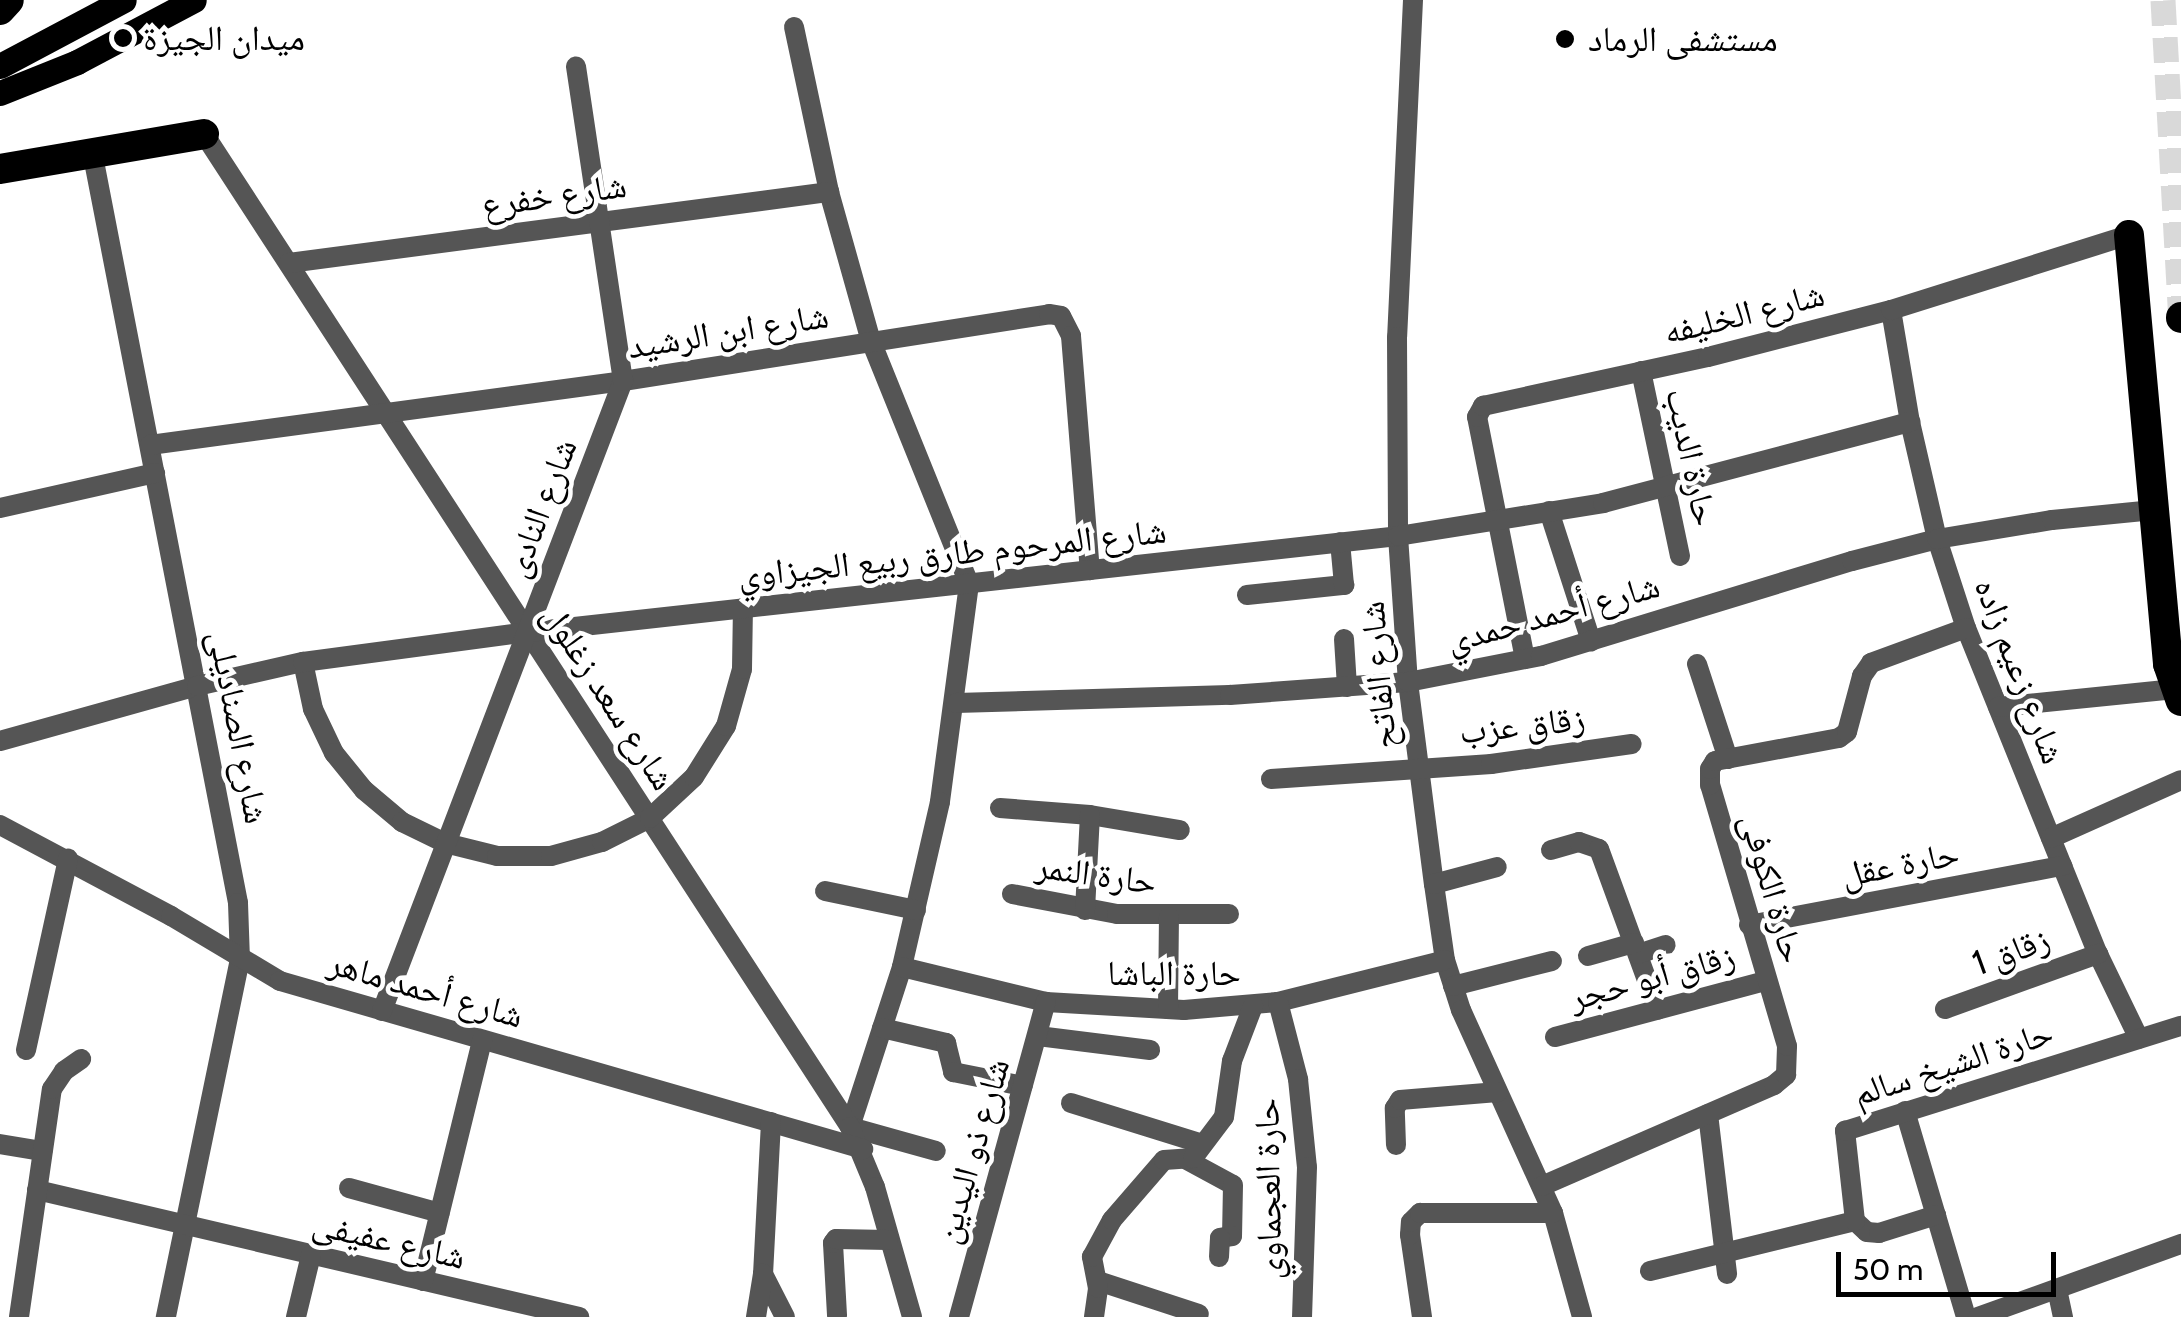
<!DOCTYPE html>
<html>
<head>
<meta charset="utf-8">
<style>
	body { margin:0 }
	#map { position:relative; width:2181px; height:1317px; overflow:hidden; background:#fff; font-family:Cabin,"Noto Naskh Arabic",sans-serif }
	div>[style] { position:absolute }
	.primary-tunnel>* { height:25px; margin-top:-12.5px; transform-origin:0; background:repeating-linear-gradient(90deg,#d9d9d9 0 25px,transparent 0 37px) }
	.street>* { height:20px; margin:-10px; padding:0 10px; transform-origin:10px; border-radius:10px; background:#555 }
	.primary>* { height:25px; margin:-12.5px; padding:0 12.5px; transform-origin:12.5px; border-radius:12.5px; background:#000 }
	.highway>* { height:30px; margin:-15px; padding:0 15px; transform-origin:15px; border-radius:15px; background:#000 }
	.dots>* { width:28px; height:28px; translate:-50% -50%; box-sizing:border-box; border:5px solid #fff; border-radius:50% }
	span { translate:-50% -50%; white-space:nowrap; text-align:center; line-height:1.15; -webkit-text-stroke:9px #fff; paint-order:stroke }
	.poi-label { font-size:35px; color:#000 }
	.left { translate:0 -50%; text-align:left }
	.street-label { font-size:35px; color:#000 }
	.scale { position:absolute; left:1836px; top:1252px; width:220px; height:45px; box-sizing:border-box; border:5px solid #000; border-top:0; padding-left:12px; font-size:30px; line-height:35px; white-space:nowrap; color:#000; -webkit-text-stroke:8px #fff; paint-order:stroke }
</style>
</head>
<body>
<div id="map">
	<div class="primary-tunnel">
		<div style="left:2163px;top:0;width:318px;rotate:86.8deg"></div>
	</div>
	<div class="street">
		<div style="left:1413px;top:0;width:337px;rotate:92.7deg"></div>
		<div style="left:1397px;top:337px;width:199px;rotate:89.7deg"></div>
		<div style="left:1398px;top:536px;width:146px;rotate:86.1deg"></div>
		<div style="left:1408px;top:682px;width:204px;rotate:82.7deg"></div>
		<div style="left:1434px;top:884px;width:77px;rotate:81.8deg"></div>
		<div style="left:1445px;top:960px;width:52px;rotate:72.3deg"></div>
		<div style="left:1461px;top:1010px;width:223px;rotate:65.6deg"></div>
		<div style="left:1553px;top:1213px;width:108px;rotate:74.4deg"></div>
		<div style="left:794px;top:27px;width:169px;rotate:78deg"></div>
		<div style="left:829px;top:192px;width:155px;rotate:74.3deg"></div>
		<div style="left:871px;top:341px;width:262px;rotate:68deg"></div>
		<div style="left:969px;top:584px;width:220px;rotate:97.6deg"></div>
		<div style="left:940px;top:802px;width:169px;rotate:103deg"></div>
		<div style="left:902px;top:967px;width:168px;rotate:108deg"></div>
		<div style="left:850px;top:1127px;width:89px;rotate:15.6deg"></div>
		<div style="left:204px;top:134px;width:1185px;rotate:56.95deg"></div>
		<div style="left:850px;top:1127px;width:65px;rotate:67.4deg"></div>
		<div style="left:875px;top:1187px;width:135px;rotate:74.1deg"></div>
		<div style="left:92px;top:151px;width:766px;rotate:79.01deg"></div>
		<div style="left:238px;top:903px;width:56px;rotate:88deg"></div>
		<div style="left:240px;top:959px;width:366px;rotate:101.7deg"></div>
		<div style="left:289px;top:263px;width:545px;rotate:-7.49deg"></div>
		<div style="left:1891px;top:310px;width:114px;rotate:80.4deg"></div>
		<div style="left:1910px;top:422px;width:120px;rotate:77deg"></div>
		<div style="left:1937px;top:539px;width:94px;rotate:72deg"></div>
		<div style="left:1966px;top:628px;width:352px;rotate:68deg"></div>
		<div style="left:2098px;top:954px;width:94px;rotate:64.2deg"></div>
		<div style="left:1641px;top:371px;width:189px;rotate:78.1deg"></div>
		<div style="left:150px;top:445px;width:477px;rotate:-7.7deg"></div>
		<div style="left:623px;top:381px;width:431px;rotate:-8.9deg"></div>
		<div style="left:1049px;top:314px;width:12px;rotate:9deg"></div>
		<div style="left:1061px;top:316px;width:22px;rotate:63deg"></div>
		<div style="left:1071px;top:336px;width:235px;rotate:85.4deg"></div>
		<div style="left:0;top:508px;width:159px;rotate:-12.7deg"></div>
		<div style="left:1549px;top:511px;width:137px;rotate:72.1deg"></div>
		<div style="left:1247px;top:595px;width:98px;rotate:-5.9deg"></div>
		<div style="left:1344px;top:585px;width:43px;rotate:-95.3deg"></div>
		<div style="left:1344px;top:639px;width:48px;rotate:86.4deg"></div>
		<div style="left:1525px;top:659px;width:247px;rotate:-101.2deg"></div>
		<div style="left:1477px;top:417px;width:13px;rotate:-61deg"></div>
		<div style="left:1483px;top:406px;width:230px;rotate:-12.3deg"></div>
		<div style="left:1708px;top:357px;width:189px;rotate:-14.4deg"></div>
		<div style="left:1891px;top:310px;width:250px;rotate:-17.5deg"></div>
		<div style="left:303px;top:662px;width:48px;rotate:78deg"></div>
		<div style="left:313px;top:709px;width:49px;rotate:64.5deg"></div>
		<div style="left:334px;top:753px;width:48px;rotate:51deg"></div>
		<div style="left:364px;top:790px;width:50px;rotate:40.1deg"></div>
		<div style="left:402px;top:822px;width:48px;rotate:26deg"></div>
		<div style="left:445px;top:843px;width:54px;rotate:14deg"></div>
		<div style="left:497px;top:856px;width:54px"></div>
		<div style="left:551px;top:856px;width:53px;rotate:-15.4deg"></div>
		<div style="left:602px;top:842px;width:54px;rotate:-26.6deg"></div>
		<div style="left:650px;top:818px;width:60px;rotate:-43deg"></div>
		<div style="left:694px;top:777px;width:60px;rotate:-57.9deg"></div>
		<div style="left:726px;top:726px;width:59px;rotate:-74.3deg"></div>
		<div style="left:742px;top:669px;width:61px;rotate:-89.1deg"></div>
		<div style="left:1697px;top:664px;width:100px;rotate:71.9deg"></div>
		<div style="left:956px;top:703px;width:274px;rotate:-1.7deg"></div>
		<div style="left:1230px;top:695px;width:178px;rotate:-4.2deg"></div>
		<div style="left:1408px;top:682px;width:136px;rotate:-11.1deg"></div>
		<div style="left:1541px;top:656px;width:325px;rotate:-17deg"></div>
		<div style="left:1852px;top:561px;width:88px;rotate:-14.5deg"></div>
		<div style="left:1937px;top:539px;width:117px;rotate:-9.4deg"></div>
		<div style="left:2052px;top:520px;width:102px;rotate:-5.6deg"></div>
		<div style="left:1998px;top:707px;width:178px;rotate:-5.8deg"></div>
		<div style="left:0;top:741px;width:205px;rotate:-15.6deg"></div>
		<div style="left:197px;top:686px;width:109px;rotate:-12.8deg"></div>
		<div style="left:303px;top:662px;width:228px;rotate:-7.6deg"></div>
		<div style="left:529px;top:632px;width:874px;rotate:-6.3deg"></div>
		<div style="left:1398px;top:536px;width:208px;rotate:-9.1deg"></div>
		<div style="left:1603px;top:503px;width:318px;rotate:-14.8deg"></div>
		<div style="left:1271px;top:779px;width:221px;rotate:-3.9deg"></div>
		<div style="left:1491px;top:764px;width:142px;rotate:-8.1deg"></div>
		<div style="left:1000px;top:808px;width:90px;rotate:4.4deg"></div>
		<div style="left:1090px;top:815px;width:91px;rotate:9.5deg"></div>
		<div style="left:0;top:825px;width:194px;rotate:28deg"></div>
		<div style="left:171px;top:916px;width:127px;rotate:30.8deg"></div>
		<div style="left:280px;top:981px;width:607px;rotate:16.08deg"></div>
		<div style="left:2051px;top:838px;width:142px;rotate:-24deg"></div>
		<div style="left:1551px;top:850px;width:29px;rotate:-16deg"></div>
		<div style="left:1579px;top:842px;width:21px;rotate:19deg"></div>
		<div style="left:1599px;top:849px;width:171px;rotate:69.9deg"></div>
		<div style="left:1434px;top:884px;width:65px;rotate:-15.1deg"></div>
		<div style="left:825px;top:891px;width:93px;rotate:11.8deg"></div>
		<div style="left:1012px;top:894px;width:107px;rotate:10.8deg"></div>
		<div style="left:1117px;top:914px;width:112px"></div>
		<div style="left:1085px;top:910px;width:95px;rotate:-87deg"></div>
		<div style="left:1749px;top:925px;width:319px;rotate:-10.7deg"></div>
		<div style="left:1638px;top:954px;width:29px;rotate:-18deg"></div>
		<div style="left:1588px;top:956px;width:48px;rotate:-15.8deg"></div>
		<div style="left:902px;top:967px;width:148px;rotate:13.7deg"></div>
		<div style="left:1046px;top:1002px;width:138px;rotate:3.3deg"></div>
		<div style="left:1184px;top:1010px;width:94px;rotate:-4.9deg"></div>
		<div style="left:1278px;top:1002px;width:172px;rotate:-14.1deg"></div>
		<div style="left:1453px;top:986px;width:102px;rotate:-14.2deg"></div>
		<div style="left:1278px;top:1002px;width:80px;rotate:75.4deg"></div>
		<div style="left:1298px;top:1079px;width:88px;rotate:84.2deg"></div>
		<div style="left:1307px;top:1167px;width:150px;rotate:91.9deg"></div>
		<div style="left:1168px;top:1009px;width:92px;rotate:-89.4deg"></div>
		<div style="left:1945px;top:1009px;width:163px;rotate:-19.8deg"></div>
		<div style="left:382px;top:1011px;width:675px;rotate:-69.07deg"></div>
		<div style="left:623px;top:381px;width:318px;rotate:-98.5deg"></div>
		<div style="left:882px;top:1028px;width:66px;rotate:13.2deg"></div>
		<div style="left:946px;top:1043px;width:30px;rotate:76deg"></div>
		<div style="left:953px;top:1072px;width:71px;rotate:11.3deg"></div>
		<div style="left:1038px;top:1036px;width:113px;rotate:7.1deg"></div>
		<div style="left:1555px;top:1037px;width:218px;rotate:-14.9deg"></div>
		<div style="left:26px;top:1050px;width:196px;rotate:-77.6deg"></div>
		<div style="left:1071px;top:1103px;width:138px;rotate:17.3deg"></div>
		<div style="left:1905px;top:1111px;width:215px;rotate:73.5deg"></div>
		<div style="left:1708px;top:1114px;width:161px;rotate:83.2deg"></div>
		<div style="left:771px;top:1122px;width:152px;rotate:93deg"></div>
		<div style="left:763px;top:1274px;width:48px;rotate:62.9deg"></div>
		<div style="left:0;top:1144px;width:43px;rotate:9.5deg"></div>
		<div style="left:1396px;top:1145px;width:37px;rotate:-92deg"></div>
		<div style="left:1395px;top:1108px;width:9px;rotate:-58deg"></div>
		<div style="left:1400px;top:1100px;width:98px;rotate:-4.7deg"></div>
		<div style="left:1187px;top:1160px;width:52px;rotate:28.5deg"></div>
		<div style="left:1233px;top:1185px;width:51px;rotate:91.1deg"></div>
		<div style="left:1232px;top:1236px;width:12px;rotate:171deg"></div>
		<div style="left:1220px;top:1238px;width:19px;rotate:93deg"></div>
		<div style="left:1542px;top:1186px;width:253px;rotate:-23.5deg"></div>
		<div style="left:1774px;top:1085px;width:16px;rotate:-40deg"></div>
		<div style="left:1786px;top:1075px;width:29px;rotate:-88deg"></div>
		<div style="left:1787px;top:1046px;width:272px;rotate:-106.4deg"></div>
		<div style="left:1710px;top:785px;width:16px;rotate:-90deg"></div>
		<div style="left:1710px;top:769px;width:9px;rotate:-58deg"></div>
		<div style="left:1715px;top:761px;width:126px;rotate:-10.5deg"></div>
		<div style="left:1839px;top:738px;width:10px;rotate:-37deg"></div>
		<div style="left:1847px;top:732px;width:58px;rotate:-75deg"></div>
		<div style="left:1862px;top:676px;width:16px;rotate:-55deg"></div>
		<div style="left:1871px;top:663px;width:101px;rotate:-20.2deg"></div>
		<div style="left:349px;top:1188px;width:94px;rotate:15.4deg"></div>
		<div style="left:37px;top:1190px;width:557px;rotate:13.19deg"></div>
		<div style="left:1855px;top:1221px;width:16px;rotate:43deg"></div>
		<div style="left:1867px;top:1232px;width:12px;rotate:5deg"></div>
		<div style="left:1879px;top:1233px;width:60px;rotate:-17.5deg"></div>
		<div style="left:1650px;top:1271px;width:211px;rotate:-13.7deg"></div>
		<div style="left:1855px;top:1221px;width:91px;rotate:-96.3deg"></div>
		<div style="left:1845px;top:1131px;width:352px;rotate:-17.4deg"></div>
		<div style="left:423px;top:1281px;width:248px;rotate:-76.2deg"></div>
		<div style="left:1098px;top:1281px;width:106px;rotate:18.1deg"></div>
		<div style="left:2057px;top:1289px;width:29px;rotate:78deg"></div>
		<div style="left:837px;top:1315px;width:72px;rotate:-93.2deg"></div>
		<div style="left:833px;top:1243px;width:5px;rotate:-53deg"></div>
		<div style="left:836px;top:1239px;width:52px;rotate:1.1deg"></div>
		<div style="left:19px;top:1317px;width:230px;rotate:-81.8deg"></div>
		<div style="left:52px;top:1089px;width:22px;rotate:-56deg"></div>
		<div style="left:64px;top:1071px;width:21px;rotate:-35deg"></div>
		<div style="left:296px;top:1317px;width:64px;rotate:-76.4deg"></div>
		<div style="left:756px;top:1317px;width:44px;rotate:-80.8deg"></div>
		<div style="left:959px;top:1317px;width:327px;rotate:-74.6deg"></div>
		<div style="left:1094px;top:1317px;width:29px;rotate:-82deg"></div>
		<div style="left:1098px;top:1288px;width:32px;rotate:-101deg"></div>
		<div style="left:1092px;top:1257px;width:42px;rotate:-61.6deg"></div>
		<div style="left:1112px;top:1220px;width:79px;rotate:-49.1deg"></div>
		<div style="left:1164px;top:1160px;width:29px;rotate:-4deg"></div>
		<div style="left:1193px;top:1158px;width:51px;rotate:-52.9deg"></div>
		<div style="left:1224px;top:1117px;width:57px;rotate:-81.9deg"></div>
		<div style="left:1232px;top:1061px;width:59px;rotate:-69.1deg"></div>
		<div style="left:1422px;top:1317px;width:83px;rotate:-98.3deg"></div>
		<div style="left:1410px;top:1235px;width:13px;rotate:-86deg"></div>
		<div style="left:1411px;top:1222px;width:13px;rotate:-45deg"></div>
		<div style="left:1420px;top:1213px;width:133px"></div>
		<div style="left:1978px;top:1317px;width:216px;rotate:-19.8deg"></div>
	</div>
	<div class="primary">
		<div style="left:0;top:66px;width:140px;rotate:-28deg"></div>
		<div style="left:0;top:93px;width:83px;rotate:-21.9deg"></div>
		<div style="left:77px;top:62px;width:132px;rotate:-27.9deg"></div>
	</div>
	<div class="highway">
		<div style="left:0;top:10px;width:13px;rotate:-48deg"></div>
		<div style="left:0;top:169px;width:207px;rotate:-9.7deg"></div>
		<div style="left:2129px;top:235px;width:431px;rotate:84.8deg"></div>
		<div style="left:2168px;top:664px;width:39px;rotate:71deg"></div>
		<div style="left:2181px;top:317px;width:1px;rotate:90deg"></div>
	</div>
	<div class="dots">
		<div style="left:123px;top:38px;background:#000"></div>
		<div style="left:1565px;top:39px;background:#000"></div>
	</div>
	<div class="poi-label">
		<span class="left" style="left:143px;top:38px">ميدان الجيزة</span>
		<span class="left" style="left:1588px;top:39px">مستشفى الرماد</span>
	</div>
	<div class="street-label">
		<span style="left:554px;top:195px;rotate:-8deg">شارع خفرع</span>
		<span style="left:1744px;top:313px;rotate:-14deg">شارع الخليفه</span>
		<span style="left:728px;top:331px;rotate:-9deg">شارع ابن الرشيد</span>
		<span style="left:1692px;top:457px;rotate:78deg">حارة الديب</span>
		<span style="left:540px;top:508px;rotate:-69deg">شارع النادى</span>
		<span style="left:952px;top:553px;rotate:-6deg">شارع المرحوم طارق ربيع الجيزاوي</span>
		<span style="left:1553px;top:613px;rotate:-15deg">شارع أحمد حمدي</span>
		<span style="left:2020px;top:671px;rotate:69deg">شارع زعيم زاده</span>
		<span style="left:1378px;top:675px;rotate:-95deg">شارع الفاتح</span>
		<span style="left:609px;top:697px;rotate:57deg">شارع سعد زغلول</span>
		<span style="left:1522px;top:725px;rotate:-6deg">زقاق عزب</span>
		<span style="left:239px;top:727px;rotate:79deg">شارع الصناديلى</span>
		<span style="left:1900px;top:864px;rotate:-11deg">حارة عقل</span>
		<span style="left:1096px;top:874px;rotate:8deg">حارة النمر</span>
		<span style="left:1773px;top:888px;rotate:74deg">حارة الكوفى</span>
		<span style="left:2011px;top:951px;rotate:-20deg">زقاق 1</span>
		<span style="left:1174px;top:973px">حارة الباشا</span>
		<span style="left:1652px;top:977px;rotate:-15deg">زقاق أبو حجر</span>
		<span style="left:426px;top:989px;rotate:16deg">شارع أحمد ماهر</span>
		<span style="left:1953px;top:1063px;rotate:-18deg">حارة الشيخ سالم</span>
		<span style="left:972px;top:1151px;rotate:-74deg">شارع ذو اليدين</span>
		<span style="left:1268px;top:1189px;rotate:-91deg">حارة العجماوي</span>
		<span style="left:389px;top:1240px;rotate:13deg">شارع عفيفى</span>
	</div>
	<div class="scale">50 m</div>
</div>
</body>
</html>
